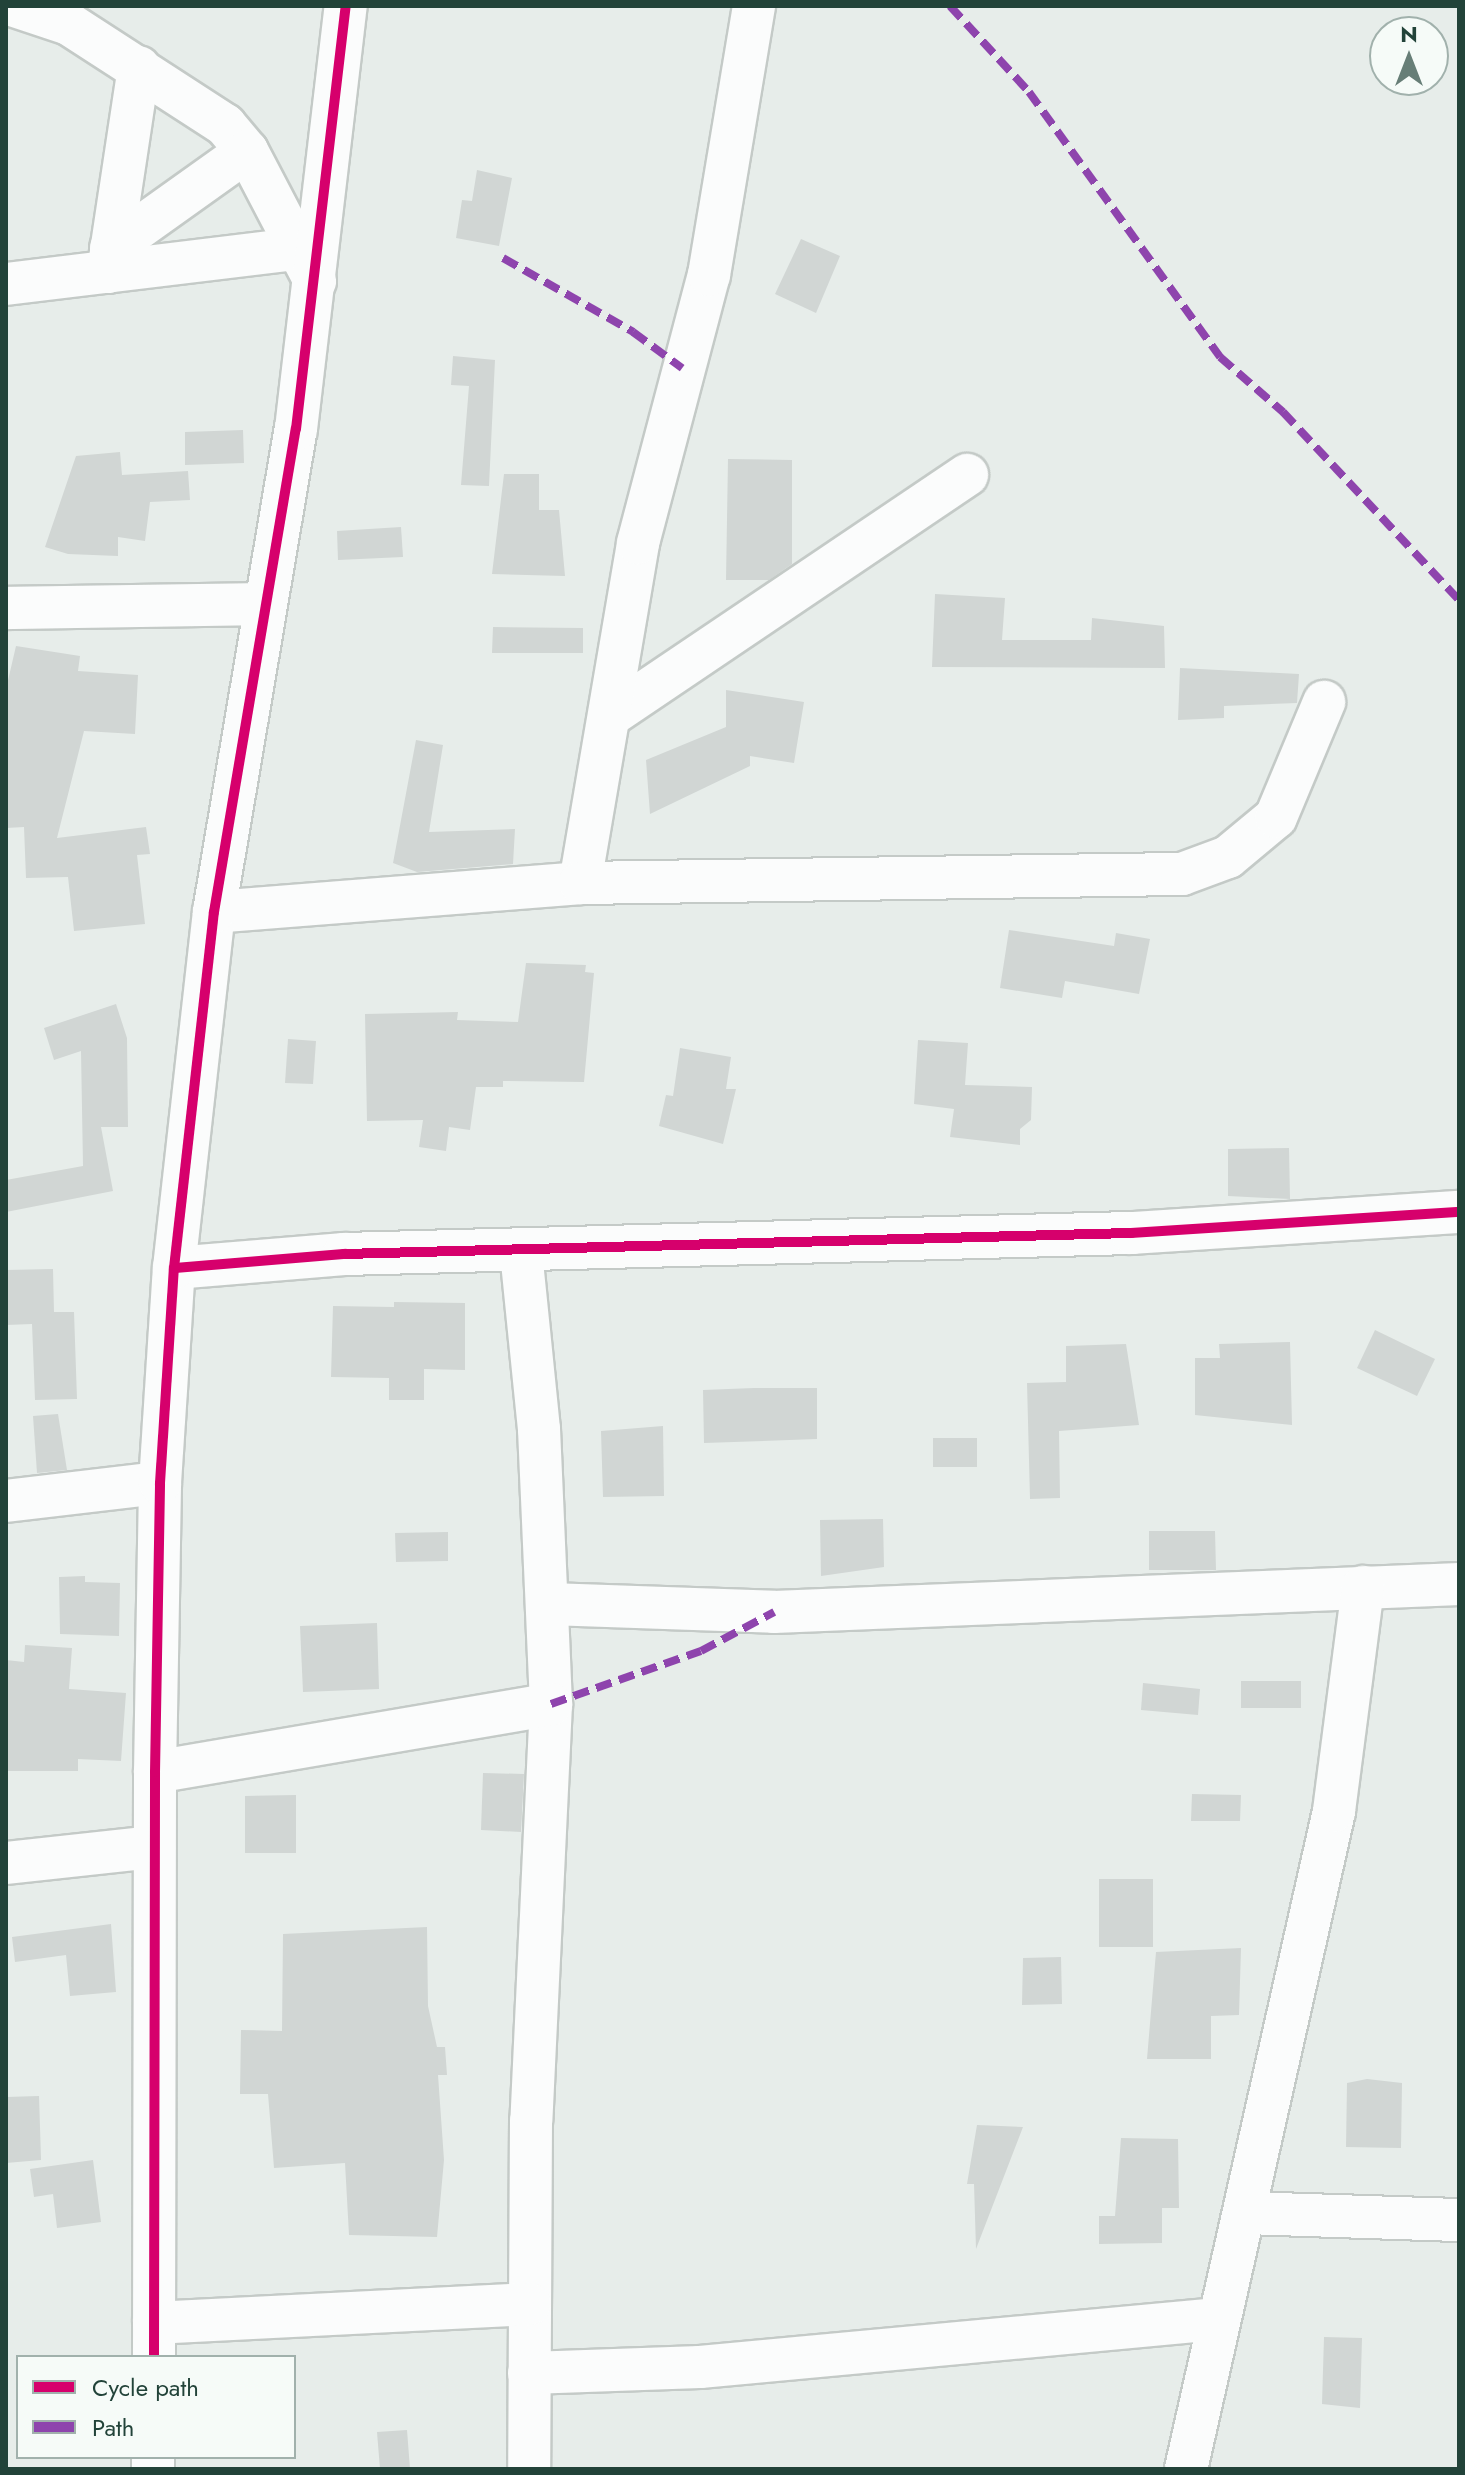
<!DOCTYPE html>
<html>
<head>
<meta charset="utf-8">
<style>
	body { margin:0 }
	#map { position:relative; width:1465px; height:2475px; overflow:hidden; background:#e7edea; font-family:Jost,sans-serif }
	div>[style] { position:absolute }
	.building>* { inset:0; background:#d1d6d4 }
	.roads { filter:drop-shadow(2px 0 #c4cac7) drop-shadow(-2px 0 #c4cac7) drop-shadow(0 2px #c4cac7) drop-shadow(0 -2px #c4cac7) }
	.street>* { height:42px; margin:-21px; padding:0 21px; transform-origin:21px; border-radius:21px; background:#fbfcfc }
	.quiet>* { height:8px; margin-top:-4px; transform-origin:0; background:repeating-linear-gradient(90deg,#8e44ad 0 16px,transparent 0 24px) }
	.cycleway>* { height:10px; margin:-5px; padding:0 5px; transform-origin:5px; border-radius:5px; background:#d6006c }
	span { translate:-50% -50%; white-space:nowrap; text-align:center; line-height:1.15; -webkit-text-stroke:7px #f6fbf8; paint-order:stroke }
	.frame { position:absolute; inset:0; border:8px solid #224339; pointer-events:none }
	.legend { position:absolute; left:16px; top:2355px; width:280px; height:104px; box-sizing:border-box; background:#f6fbf8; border:2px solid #a1b1ac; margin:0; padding:10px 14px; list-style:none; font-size:24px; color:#224339 }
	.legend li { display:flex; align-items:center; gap:16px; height:40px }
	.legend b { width:40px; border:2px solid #a1b1ac }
	.north { position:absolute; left:1369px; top:16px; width:80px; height:80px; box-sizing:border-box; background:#f6fbf8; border:2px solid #a1b1ac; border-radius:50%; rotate:0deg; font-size:22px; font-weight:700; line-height:32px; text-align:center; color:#224339 }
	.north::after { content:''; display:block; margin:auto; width:28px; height:36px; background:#677e77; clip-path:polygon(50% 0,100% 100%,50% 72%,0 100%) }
</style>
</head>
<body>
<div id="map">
	<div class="building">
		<div style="clip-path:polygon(477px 170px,512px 178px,499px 246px,456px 238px,462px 200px,472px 201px)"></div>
		<div style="clip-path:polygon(801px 239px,840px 256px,816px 313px,775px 294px)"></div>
		<div style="clip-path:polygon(453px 356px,495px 360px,489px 486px,461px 485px,469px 386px,451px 385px)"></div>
		<div style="clip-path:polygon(243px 430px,244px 463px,185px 465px,185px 432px)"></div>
		<div style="clip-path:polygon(120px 452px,122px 475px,188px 471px,190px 500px,150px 502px,145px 541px,118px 537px,118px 556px,68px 554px,45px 547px,76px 456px)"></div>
		<div style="clip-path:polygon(728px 459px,792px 460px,792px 564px,769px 580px,726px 580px)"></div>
		<div style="clip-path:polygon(504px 474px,539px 474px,539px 510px,559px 510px,565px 576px,492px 574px)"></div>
		<div style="clip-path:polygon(401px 527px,403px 557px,338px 560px,337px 531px)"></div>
		<div style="clip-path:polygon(935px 594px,1005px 598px,1002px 640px,1091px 640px,1092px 618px,1164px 626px,1165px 668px,932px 667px)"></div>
		<div style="clip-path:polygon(493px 627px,583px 628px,583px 653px,492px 653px)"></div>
		<div style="clip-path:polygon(16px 646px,80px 656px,78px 671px,138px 675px,135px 734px,84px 731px,57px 838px,146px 827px,150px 854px,137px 855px,145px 924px,74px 931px,68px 877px,26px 878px,24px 827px,6px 828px,6px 689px)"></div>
		<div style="clip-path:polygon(1180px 668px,1299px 674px,1297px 703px,1224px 706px,1224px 718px,1178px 720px)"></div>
		<div style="clip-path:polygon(726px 690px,804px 702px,794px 763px,750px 756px,750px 766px,650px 814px,646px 760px,726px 727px)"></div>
		<div style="clip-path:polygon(416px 740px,443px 745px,429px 832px,515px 829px,513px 864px,417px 872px,393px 863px)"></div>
		<div style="clip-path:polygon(1009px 930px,1114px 946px,1116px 933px,1150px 939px,1139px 994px,1065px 981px,1062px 998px,1000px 988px)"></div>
		<div style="clip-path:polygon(526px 963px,586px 965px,585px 972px,594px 973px,584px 1082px,503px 1081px,503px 1087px,476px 1087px,470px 1130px,449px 1127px,446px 1151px,419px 1147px,423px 1120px,367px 1121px,365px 1014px,458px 1012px,457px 1020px,518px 1022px)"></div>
		<div style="clip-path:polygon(116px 1004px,127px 1038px,128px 1127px,101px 1127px,113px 1191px,6px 1212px,6px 1180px,83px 1166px,81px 1051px,54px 1060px,44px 1028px)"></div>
		<div style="clip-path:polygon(288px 1039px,316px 1041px,313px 1084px,285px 1083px)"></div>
		<div style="clip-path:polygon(918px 1040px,968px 1043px,965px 1085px,1032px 1087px,1031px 1120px,1020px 1129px,1020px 1145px,950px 1137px,954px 1109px,914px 1104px)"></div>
		<div style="clip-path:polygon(680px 1048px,731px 1057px,726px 1089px,736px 1089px,723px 1144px,659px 1126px,666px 1095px,673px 1096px)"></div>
		<div style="clip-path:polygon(1289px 1148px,1290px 1199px,1228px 1196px,1228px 1149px)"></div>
		<div style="clip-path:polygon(53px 1269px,54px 1312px,74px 1312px,77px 1399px,35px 1400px,32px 1324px,6px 1325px,6px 1270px)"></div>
		<div style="clip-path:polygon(394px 1302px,465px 1303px,465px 1370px,424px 1369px,424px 1400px,389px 1400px,389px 1378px,331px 1377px,333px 1306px,394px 1307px)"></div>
		<div style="clip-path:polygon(1375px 1330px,1435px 1359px,1417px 1396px,1357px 1368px)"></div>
		<div style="clip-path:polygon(1290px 1342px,1292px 1425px,1195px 1415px,1195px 1358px,1220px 1358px,1219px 1344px)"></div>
		<div style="clip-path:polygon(1126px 1344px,1139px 1425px,1059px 1431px,1060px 1498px,1030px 1499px,1027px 1383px,1066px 1382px,1066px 1346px)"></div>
		<div style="clip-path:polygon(754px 1388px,817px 1388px,817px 1439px,704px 1443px,703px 1390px)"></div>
		<div style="clip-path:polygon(58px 1414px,67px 1470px,37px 1473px,33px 1416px)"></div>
		<div style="clip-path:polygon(663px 1426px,664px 1496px,603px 1497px,601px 1431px)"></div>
		<div style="clip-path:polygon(933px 1438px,977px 1438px,977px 1467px,933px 1467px)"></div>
		<div style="clip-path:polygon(883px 1519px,884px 1567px,821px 1576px,820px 1520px)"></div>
		<div style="clip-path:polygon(1149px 1531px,1215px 1531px,1216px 1570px,1149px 1570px)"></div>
		<div style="clip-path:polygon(448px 1532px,448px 1561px,396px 1562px,395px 1533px)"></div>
		<div style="clip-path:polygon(85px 1576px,85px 1582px,120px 1583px,119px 1636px,60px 1634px,59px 1577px)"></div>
		<div style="clip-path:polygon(377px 1623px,379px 1689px,303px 1692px,300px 1626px)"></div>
		<div style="clip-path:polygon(25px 1645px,72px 1648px,69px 1689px,126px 1693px,121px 1761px,78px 1759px,78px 1771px,6px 1771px,6px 1660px,24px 1662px)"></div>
		<div style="clip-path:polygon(1241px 1681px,1301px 1681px,1301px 1708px,1241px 1708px)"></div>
		<div style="clip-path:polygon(1143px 1683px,1200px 1689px,1198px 1715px,1141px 1710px)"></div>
		<div style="clip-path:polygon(483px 1773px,524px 1774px,521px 1832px,481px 1830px)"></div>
		<div style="clip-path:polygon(1192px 1794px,1241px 1795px,1240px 1821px,1191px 1821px)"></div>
		<div style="clip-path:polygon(296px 1795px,296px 1853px,245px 1853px,245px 1796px)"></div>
		<div style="clip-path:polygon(1099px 1879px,1153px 1879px,1153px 1947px,1099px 1947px)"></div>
		<div style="clip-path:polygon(111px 1924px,116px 1992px,70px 1996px,66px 1955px,15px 1962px,12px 1937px)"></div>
		<div style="clip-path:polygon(427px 1927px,428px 2006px,437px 2047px,445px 2047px,447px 2075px,438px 2075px,444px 2160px,437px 2237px,349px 2235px,345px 2163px,274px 2168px,268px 2094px,240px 2094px,241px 2030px,282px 2031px,283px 1934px)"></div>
		<div style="clip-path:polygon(1241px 1948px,1239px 2015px,1211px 2016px,1211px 2059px,1147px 2059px,1156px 1952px)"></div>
		<div style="clip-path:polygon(1061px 1957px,1062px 2004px,1022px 2005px,1023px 1958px)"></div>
		<div style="clip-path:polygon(1367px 2079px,1402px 2083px,1401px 2148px,1346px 2147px,1347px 2083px)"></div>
		<div style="clip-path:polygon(39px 2096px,41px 2160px,6px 2163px,6px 2097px)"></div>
		<div style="clip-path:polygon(977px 2125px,1023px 2127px,976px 2249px,974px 2184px,967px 2184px)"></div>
		<div style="clip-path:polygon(1121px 2138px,1178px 2139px,1179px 2208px,1162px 2208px,1162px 2243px,1099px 2244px,1099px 2216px,1115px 2216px)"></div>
		<div style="clip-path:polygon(93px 2160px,101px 2222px,57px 2228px,53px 2194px,34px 2197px,30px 2169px)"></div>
		<div style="clip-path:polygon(1324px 2337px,1362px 2338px,1360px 2408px,1322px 2404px)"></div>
		<div style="clip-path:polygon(407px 2430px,410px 2469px,380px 2469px,377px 2432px)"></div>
	</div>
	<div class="roads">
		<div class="street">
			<div style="left:15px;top:6px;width:57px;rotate:18.4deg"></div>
			<div style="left:69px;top:24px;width:186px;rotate:32.9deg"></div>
			<div style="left:225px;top:125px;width:34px;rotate:50deg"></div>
			<div style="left:247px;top:151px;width:147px;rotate:62.4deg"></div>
			<div style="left:111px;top:248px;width:167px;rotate:-35.5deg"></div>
			<div style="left:108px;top:272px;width:207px;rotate:-81.4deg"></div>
			<div style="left:6px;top:284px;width:292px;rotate:-6.9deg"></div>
			<div style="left:6px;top:608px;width:256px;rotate:-0.9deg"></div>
			<div style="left:614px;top:713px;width:426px;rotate:-34deg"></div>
			<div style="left:580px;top:883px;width:345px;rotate:-80.3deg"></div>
			<div style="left:638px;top:543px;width:277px;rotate:-75.2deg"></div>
			<div style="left:709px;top:275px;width:273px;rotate:-80.5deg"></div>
			<div style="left:214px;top:912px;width:367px;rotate:-4.5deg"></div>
			<div style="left:580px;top:883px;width:602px;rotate:-0.86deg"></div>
			<div style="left:1182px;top:874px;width:49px;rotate:-20.3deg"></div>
			<div style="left:1228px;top:857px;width:62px;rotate:-39.8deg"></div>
			<div style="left:1276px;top:817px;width:125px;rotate:-67.3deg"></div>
			<div style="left:521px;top:1252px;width:178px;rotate:84.2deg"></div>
			<div style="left:539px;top:1429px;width:275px;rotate:87.5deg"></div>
			<div style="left:551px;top:1704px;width:417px;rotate:92.7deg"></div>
			<div style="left:531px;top:2121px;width:348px;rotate:90.3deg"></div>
			<div style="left:174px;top:1268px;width:171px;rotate:-4.7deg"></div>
			<div style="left:344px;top:1254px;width:788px;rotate:-1.53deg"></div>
			<div style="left:1132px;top:1233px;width:328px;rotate:-3.7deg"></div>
			<div style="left:6px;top:1501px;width:155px;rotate:-6.7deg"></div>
			<div style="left:549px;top:1604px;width:225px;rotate:2deg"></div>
			<div style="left:774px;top:1612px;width:686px;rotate:-2.34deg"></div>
			<div style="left:155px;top:1772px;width:402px;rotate:-9.7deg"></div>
			<div style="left:6px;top:1863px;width:149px;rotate:-6.2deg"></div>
			<div style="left:1246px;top:2213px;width:213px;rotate:1.9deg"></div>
			<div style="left:154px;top:2323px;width:376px;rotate:-2.9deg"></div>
			<div style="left:154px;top:2357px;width:585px;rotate:-89.9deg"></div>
			<div style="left:155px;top:1772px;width:289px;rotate:-89deg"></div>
			<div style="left:160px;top:1483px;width:215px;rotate:-86.3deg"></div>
			<div style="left:174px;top:1268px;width:358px;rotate:-83.6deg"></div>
			<div style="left:214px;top:912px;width:490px;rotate:-80.4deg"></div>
			<div style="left:296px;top:429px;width:426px;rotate:-83.3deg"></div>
			<div style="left:529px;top:2373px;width:171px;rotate:-2deg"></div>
			<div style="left:700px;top:2367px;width:518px;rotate:-5.31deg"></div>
			<div style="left:153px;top:2469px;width:12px;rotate:-90deg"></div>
			<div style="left:1186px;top:2469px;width:674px;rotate:-77.32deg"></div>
			<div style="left:1334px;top:1811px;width:226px;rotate:-82.6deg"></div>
		</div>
	</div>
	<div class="quiet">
		<div style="left:950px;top:6px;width:117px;rotate:47.4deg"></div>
		<div style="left:1029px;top:92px;width:327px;rotate:54.2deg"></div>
		<div style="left:1220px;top:357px;width:84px;rotate:41.1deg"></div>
		<div style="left:1283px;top:412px;width:258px;rotate:46.9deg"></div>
		<div style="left:503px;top:258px;width:150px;rotate:29.6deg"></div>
		<div style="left:633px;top:332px;width:61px;rotate:36.3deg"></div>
		<div style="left:551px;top:1704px;width:159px;rotate:-19.5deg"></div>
		<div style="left:701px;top:1651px;width:83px;rotate:-28.1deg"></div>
	</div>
	<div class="cycleway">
		<div style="left:174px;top:1268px;width:171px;rotate:-4.7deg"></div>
		<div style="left:344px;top:1254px;width:788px;rotate:-1.53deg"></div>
		<div style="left:1132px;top:1233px;width:328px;rotate:-3.7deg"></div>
		<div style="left:154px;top:2357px;width:585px;rotate:-89.9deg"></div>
		<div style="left:155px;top:1772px;width:289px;rotate:-89deg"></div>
		<div style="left:160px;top:1483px;width:215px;rotate:-86.3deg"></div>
		<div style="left:174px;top:1268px;width:358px;rotate:-83.6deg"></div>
		<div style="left:214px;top:912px;width:490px;rotate:-80.4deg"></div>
		<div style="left:296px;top:429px;width:426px;rotate:-83.3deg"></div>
	</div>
	<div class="frame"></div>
	<ul class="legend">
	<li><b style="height:10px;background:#d6006c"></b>Cycle path</li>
	<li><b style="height:10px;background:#8e44ad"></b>Path</li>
	</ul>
	<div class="north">N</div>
</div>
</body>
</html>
